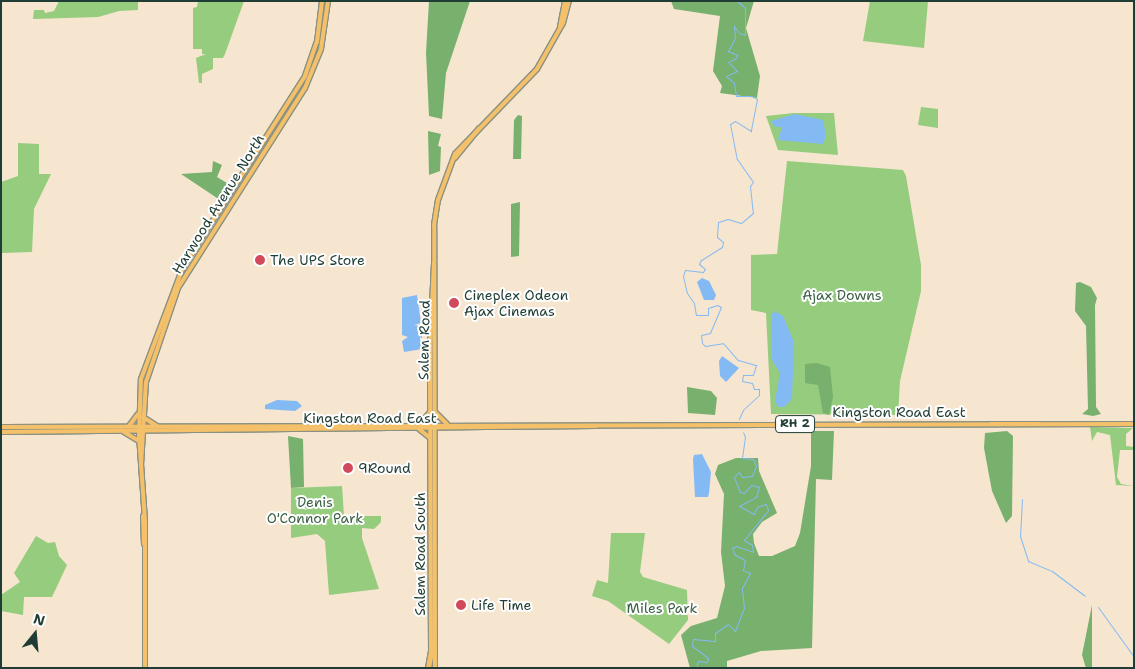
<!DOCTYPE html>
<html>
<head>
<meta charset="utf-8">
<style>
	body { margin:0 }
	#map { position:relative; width:1135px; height:669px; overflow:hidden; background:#f6e5cf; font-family:"Shantell Sans",sans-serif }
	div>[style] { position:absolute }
	.green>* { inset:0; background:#95cc7e }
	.forest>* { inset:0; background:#78b06d }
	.water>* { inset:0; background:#84baf3 }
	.stream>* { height:1px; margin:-0.5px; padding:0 0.5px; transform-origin:0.5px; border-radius:0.5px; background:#84baf3 }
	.roads { filter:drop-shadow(1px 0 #8a9182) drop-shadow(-1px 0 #8a9182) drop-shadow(0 1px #8a9182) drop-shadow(0 -1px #8a9182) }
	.major>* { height:4px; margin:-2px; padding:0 2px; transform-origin:2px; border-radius:2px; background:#f4c16a }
	.highway>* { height:4.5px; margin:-2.25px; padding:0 2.25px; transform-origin:2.25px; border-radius:2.25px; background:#f4c16a }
	.dots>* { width:14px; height:14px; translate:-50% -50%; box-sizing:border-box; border:2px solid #fff; border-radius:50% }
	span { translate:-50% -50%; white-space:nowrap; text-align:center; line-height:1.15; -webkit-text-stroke:4px #fff; paint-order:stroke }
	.shield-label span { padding:1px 4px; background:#fff; border:1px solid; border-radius:4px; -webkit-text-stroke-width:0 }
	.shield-label { font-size:12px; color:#1f3d34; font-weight:700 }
	.street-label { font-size:14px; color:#1f3d34 }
	.poi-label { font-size:14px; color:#1f3d34 }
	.left { translate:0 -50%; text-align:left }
	.park-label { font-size:14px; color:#3c6146 }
	.frame { position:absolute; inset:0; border:2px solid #1f3d34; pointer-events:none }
	.north { position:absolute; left:10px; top:609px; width:50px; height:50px; -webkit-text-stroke:4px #fff; paint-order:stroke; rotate:17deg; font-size:14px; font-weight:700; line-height:20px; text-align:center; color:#1f3d34 }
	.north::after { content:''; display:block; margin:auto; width:18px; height:22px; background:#1f3d34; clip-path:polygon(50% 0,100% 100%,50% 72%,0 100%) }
</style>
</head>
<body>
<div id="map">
	<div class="green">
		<div style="clip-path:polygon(59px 1px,138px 1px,138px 10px,119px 11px,98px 17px,33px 19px,34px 10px,44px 10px,45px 13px,54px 11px)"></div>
		<div style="clip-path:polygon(198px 1px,244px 1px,225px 54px,223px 58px,213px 58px,213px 69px,202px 74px,202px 83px,199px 83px,196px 58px,206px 54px,202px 54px,202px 49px,193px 49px,193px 8px,197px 7px)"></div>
		<div style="clip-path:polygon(870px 1px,928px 1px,924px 48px,863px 41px)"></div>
		<div style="clip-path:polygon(921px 107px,938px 109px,938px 128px,918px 125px)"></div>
		<div style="clip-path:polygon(794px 113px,834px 113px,838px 155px,778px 150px,766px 116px)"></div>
		<div style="clip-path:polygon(18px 143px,39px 144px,39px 174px,51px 174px,34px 209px,32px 252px,1px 253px,1px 182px,18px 176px)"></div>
		<div style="clip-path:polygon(787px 161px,903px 170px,906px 176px,921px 265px,921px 291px,900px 381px,898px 415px,771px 414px,766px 313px,751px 310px,751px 255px,777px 254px)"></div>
		<div style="clip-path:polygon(1090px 427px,1133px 428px,1126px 434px,1126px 446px,1134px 447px,1134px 450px,1120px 450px,1117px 477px,1121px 484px,1134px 486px,1116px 485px,1110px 435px,1097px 432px,1092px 441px)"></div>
		<div style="clip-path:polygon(342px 486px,344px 516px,381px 516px,381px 522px,374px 529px,362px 528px,362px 538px,379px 589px,329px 595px,325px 541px,317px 534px,291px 538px,291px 488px)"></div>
		<div style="clip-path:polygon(611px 533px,645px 533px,640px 572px,643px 577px,687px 590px,688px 620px,669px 644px,608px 601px,592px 596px,597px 580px,608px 583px)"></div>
		<div style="clip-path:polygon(36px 536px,48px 543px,55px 542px,59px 556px,67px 565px,52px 597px,24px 597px,23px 615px,1px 611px,1px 595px,20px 582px,14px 573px)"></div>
	</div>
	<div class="forest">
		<div style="clip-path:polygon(429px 1px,470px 1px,446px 73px,442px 119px,429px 116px,426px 53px)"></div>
		<div style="clip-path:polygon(671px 1px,754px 1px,746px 28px,760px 76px,757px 98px,720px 93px,722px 86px,713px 71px,720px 16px,674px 9px)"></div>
		<div style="clip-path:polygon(518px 115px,522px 116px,521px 159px,513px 159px,514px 120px)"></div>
		<div style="clip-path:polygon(428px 131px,441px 134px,438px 146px,441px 147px,440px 171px,429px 175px)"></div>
		<div style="clip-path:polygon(213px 161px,222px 165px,217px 177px,232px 186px,222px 192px,220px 200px,181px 174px,212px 172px)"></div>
		<div style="clip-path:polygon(520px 202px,519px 256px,511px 257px,511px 204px)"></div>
		<div style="clip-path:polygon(1080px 282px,1091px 287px,1097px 298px,1095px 305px,1096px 407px,1101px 414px,1093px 416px,1082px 414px,1088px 409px,1086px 326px,1075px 311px,1076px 283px)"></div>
		<div style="clip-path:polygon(817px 363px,830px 367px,833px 397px,829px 415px,823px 413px,818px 385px,805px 383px,805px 364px)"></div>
		<div style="clip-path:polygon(687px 387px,711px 391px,717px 398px,715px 415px,688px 413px)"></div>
		<div style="clip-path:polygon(811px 431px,834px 431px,832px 480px,816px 479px,812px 648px,761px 651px,727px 661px,727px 668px,690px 668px,681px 635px,691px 626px,717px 618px,725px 586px,721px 552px,724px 494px,715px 474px,718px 465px,736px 458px,758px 458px,759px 471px,777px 513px,762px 522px,753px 534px,754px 543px,759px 556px,772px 556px,795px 546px,800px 533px,811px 466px)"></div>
		<div style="clip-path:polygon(1007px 431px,1013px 436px,1012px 516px,1006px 523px,992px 491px,984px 448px,985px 433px)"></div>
		<div style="clip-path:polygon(288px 436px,303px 439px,304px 487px,291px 488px)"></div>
		<div style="clip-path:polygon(1092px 605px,1092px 668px,1086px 668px,1082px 655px)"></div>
	</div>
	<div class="water">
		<div style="clip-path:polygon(795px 114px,823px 120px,826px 136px,823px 144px,778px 140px,782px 127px,775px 127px,771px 121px)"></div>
		<div style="clip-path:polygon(702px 278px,709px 281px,716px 295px,714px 300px,704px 300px,697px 282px)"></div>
		<div style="clip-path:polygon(417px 295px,421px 323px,414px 325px,420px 326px,422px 332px,422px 349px,404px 352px,402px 341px,408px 337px,402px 335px,402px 298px)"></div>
		<div style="clip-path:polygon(774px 311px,783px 316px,794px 342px,792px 399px,784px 407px,778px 407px,775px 401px,780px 373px,772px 360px,771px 316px)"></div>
		<div style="clip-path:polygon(722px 356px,739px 368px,726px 382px,720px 376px,719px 361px)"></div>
		<div style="clip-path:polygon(277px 400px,297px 401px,302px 406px,295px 411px,265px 409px,265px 405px)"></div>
		<div style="clip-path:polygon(702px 454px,711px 472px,709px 493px,708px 497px,695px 497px,693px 459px,694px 455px)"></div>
	</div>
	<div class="stream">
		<div style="left:737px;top:1px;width:11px;rotate:41deg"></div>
		<div style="left:745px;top:8px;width:27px;rotate:90deg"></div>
		<div style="left:745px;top:35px;width:6px;rotate:-162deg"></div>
		<div style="left:739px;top:33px;width:9px;rotate:-126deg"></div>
		<div style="left:734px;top:26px;width:12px;rotate:85deg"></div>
		<div style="left:735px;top:38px;width:15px;rotate:118deg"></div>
		<div style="left:728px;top:51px;width:10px;rotate:24deg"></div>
		<div style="left:737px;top:55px;width:3px;rotate:108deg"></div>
		<div style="left:736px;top:58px;width:9px;rotate:153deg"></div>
		<div style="left:728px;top:62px;width:13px;rotate:45deg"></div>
		<div style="left:737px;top:71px;width:12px;rotate:156deg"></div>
		<div style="left:726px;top:76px;width:11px;rotate:41deg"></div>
		<div style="left:734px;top:83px;width:13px;rotate:81deg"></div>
		<div style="left:736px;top:96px;width:16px"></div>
		<div style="left:752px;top:96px;width:6px;rotate:31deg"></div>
		<div style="left:757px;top:99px;width:33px;rotate:101deg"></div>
		<div style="left:751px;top:131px;width:19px;rotate:-148deg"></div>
		<div style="left:735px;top:121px;width:6px;rotate:149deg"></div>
		<div style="left:730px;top:124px;width:36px;rotate:79deg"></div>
		<div style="left:737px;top:159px;width:28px;rotate:55deg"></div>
		<div style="left:753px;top:182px;width:5px;rotate:127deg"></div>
		<div style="left:750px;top:186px;width:27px;rotate:84deg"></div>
		<div style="left:753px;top:213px;width:16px;rotate:140deg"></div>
		<div style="left:741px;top:223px;width:14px;rotate:-163deg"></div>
		<div style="left:728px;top:219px;width:10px;rotate:163deg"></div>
		<div style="left:718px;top:222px;width:15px;rotate:94deg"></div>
		<div style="left:717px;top:237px;width:8px;rotate:40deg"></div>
		<div style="left:723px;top:242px;width:5px;rotate:101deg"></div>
		<div style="left:722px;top:247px;width:25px;rotate:148deg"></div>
		<div style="left:701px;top:260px;width:4px;rotate:117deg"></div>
		<div style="left:699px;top:264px;width:8px;rotate:40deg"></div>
		<div style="left:705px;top:269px;width:4px;rotate:124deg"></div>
		<div style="left:703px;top:272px;width:18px;rotate:-174deg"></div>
		<div style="left:685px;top:270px;width:6px;rotate:108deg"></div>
		<div style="left:683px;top:276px;width:17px;rotate:77deg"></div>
		<div style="left:687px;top:293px;width:12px;rotate:55deg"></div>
		<div style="left:694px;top:303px;width:12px;rotate:81deg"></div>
		<div style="left:696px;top:315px;width:12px"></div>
		<div style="left:708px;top:315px;width:7px;rotate:-90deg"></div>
		<div style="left:708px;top:308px;width:9px;rotate:-18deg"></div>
		<div style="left:717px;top:305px;width:4px;rotate:27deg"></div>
		<div style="left:721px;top:307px;width:28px;rotate:113deg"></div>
		<div style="left:710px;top:333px;width:9px;rotate:167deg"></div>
		<div style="left:701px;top:335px;width:8px;rotate:83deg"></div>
		<div style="left:702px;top:343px;width:4px;rotate:45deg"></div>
		<div style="left:705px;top:346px;width:18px;rotate:-9deg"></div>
		<div style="left:723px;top:343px;width:23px;rotate:49deg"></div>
		<div style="left:738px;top:360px;width:19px;rotate:16deg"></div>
		<div style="left:756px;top:365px;width:10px;rotate:107deg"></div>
		<div style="left:753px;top:375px;width:10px;rotate:180deg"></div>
		<div style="left:743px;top:375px;width:6px;rotate:99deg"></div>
		<div style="left:742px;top:381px;width:10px;rotate:11deg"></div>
		<div style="left:752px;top:383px;width:6px;rotate:72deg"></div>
		<div style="left:754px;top:389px;width:5px"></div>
		<div style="left:759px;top:389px;width:6px;rotate:90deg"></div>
		<div style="left:759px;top:395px;width:22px;rotate:137deg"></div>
		<div style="left:743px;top:410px;width:10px;rotate:114deg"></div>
		<div style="left:1022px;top:499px;width:37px;rotate:93deg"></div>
		<div style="left:1020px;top:536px;width:26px;rotate:72deg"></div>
		<div style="left:1028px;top:561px;width:26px;rotate:23deg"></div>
		<div style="left:1052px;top:571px;width:41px;rotate:37.1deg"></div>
		<div style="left:1098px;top:607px;width:62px;rotate:54.2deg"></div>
		<div style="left:696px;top:668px;width:7px;rotate:-74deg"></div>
		<div style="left:698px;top:661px;width:9px;rotate:6deg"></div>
		<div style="left:707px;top:662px;width:4px;rotate:-76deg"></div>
		<div style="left:708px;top:658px;width:20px;rotate:-143deg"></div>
		<div style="left:692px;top:646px;width:7px;rotate:-82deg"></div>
		<div style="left:693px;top:639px;width:22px;rotate:5deg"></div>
		<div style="left:715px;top:641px;width:8px;rotate:-90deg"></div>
		<div style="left:715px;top:633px;width:16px;rotate:-35deg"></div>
		<div style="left:728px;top:624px;width:10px;rotate:45deg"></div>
		<div style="left:735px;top:631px;width:25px;rotate:-69deg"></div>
		<div style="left:744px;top:608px;width:20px;rotate:-96deg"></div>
		<div style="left:742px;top:588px;width:17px;rotate:-62deg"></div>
		<div style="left:750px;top:573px;width:8px;rotate:-157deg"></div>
		<div style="left:743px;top:570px;width:10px;rotate:-79deg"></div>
		<div style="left:745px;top:560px;width:11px;rotate:-153deg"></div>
		<div style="left:735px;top:555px;width:8px;rotate:-113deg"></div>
		<div style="left:732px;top:548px;width:4px;rotate:-27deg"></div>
		<div style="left:736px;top:546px;width:18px;rotate:19deg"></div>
		<div style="left:753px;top:552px;width:7px;rotate:-98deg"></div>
		<div style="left:752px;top:545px;width:9px;rotate:-148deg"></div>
		<div style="left:744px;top:540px;width:38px;rotate:-51deg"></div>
		<div style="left:768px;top:510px;width:6px;rotate:-108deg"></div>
		<div style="left:766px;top:504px;width:9px;rotate:162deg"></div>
		<div style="left:757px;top:507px;width:8px;rotate:113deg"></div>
		<div style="left:754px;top:514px;width:17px;rotate:-152deg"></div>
		<div style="left:739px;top:506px;width:19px;rotate:-28deg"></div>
		<div style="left:756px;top:497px;width:10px;rotate:-73deg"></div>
		<div style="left:759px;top:487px;width:8px;rotate:-166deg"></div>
		<div style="left:751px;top:485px;width:11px;rotate:131deg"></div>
		<div style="left:744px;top:493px;width:4px;rotate:-166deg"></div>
		<div style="left:740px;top:492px;width:16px;rotate:-112deg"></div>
		<div style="left:734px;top:477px;width:7px;rotate:-45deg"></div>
		<div style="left:739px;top:472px;width:6px;rotate:59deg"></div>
		<div style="left:742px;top:477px;width:10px;rotate:-6deg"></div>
		<div style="left:752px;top:476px;width:11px;rotate:-68deg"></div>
		<div style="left:756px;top:466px;width:8px;rotate:-113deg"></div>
		<div style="left:753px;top:459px;width:11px;rotate:-175deg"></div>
		<div style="left:742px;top:458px;width:21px;rotate:-82deg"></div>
		<div style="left:745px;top:437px;width:5px;rotate:-112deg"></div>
	</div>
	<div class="roads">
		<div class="major">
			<div style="left:560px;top:27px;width:26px;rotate:-79deg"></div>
			<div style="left:455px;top:158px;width:38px;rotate:-51deg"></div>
			<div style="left:435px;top:412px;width:17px;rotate:45deg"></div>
			<div style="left:143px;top:417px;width:17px;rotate:33deg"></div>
			<div style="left:420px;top:424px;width:16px;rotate:-50deg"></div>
			<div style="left:991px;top:424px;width:48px"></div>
			<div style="left:129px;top:426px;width:15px;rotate:-53deg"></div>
			<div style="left:1px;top:427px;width:1133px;rotate:-0.15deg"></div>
			<div style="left:419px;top:429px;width:14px;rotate:39deg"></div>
			<div style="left:1px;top:432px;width:595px;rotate:-0.58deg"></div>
			<div style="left:124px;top:432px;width:17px;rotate:31deg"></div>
			<div style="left:141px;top:465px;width:83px;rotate:-86.6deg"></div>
			<div style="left:146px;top:382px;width:99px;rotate:-71.2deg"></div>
			<div style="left:178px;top:288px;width:237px;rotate:-57.6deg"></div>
			<div style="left:305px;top:88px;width:42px;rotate:-67.7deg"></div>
			<div style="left:321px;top:49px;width:49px;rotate:-81.7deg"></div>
			<div style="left:143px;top:516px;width:28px;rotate:88deg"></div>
			<div style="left:431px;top:653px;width:305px;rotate:-90.2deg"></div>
			<div style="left:430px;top:348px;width:85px;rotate:-87.3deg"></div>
			<div style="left:145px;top:668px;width:147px;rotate:-90deg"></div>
			<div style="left:145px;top:521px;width:86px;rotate:-94deg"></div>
			<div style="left:139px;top:435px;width:56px;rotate:-88deg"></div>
			<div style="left:141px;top:379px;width:120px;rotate:-69.4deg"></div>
			<div style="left:183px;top:267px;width:227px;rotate:-57.4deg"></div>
			<div style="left:305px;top:76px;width:36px;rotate:-71deg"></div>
			<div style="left:317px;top:42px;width:41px;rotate:-83deg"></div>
			<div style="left:435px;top:668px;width:443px;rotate:-90.1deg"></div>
			<div style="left:434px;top:225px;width:25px;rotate:-81deg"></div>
			<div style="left:438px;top:200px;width:49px;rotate:-69.7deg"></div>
			<div style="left:455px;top:154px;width:118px;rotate:-46deg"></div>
			<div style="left:537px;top:69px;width:53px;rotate:-60.5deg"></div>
			<div style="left:563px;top:23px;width:23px;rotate:-75deg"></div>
		</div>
		<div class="highway">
			<div style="left:428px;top:668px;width:17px;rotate:-80deg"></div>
		</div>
	</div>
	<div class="dots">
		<div style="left:260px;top:260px;background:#d1495b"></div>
		<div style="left:454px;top:303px;background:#d1495b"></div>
		<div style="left:348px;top:468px;background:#d1495b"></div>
		<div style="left:461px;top:605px;background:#d1495b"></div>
	</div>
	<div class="shield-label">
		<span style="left:795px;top:424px">RH 2</span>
	</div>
	<div class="street-label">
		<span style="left:218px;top:204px;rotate:-58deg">Harwood Avenue North</span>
		<span style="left:424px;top:340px;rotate:-89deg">Salem Road</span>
		<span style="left:899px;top:412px">Kingston Road East</span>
		<span style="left:370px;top:418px">Kingston Road East</span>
		<span style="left:420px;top:554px;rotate:-90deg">Salem Road South</span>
	</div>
	<div class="poi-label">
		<span class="left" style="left:270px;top:260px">The UPS Store</span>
		<span class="left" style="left:464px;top:303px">Cineplex Odeon<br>Ajax Cinemas</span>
		<span class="left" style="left:358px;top:468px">9Round</span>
		<span class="left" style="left:471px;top:605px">Life Time</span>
	</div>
	<div class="park-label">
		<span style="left:842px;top:295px">Ajax Downs</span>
		<span style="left:315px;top:510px">Denis<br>O'Connor Park</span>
		<span style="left:662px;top:608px">Miles Park</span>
	</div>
	<div class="frame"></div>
	<div class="north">N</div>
</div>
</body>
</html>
